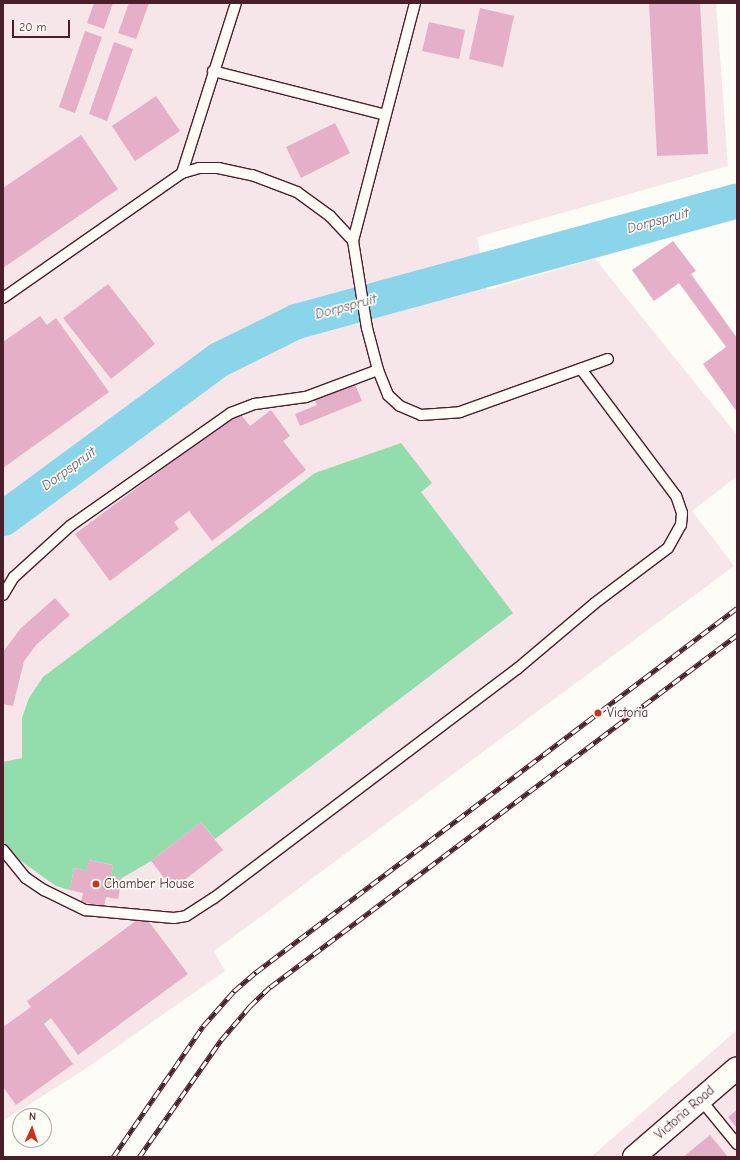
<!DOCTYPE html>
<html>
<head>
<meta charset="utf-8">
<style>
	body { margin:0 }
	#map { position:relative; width:740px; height:1160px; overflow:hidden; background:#fdfcf7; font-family:"Comic Neue",sans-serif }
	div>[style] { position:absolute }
	.built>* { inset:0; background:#f6e5e9 }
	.green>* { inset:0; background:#93dcac }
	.river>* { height:35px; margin:-17.5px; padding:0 17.5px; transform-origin:17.5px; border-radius:17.5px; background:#8ad5ea }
	.building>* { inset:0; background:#e5afc7 }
	.roads { filter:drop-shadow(1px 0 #4a1f2b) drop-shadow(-1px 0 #4a1f2b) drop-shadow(0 1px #4a1f2b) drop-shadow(0 -1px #4a1f2b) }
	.service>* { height:10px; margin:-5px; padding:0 5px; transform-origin:5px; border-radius:5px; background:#fdfcf7 }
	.secondary>* { height:22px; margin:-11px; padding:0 11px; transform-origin:11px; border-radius:11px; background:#fdfcf7 }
	.rail>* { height:4.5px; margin-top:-2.25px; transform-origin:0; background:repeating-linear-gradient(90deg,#fdfcf7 0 9px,#4a1f2b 0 18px); box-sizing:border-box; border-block:1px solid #4a1f2b }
	.dots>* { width:11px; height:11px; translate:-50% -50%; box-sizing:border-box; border:2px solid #fdfcf7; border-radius:50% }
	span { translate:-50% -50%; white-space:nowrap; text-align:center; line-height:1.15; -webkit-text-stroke:3.5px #fdfcf7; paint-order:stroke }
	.poi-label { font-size:13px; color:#4a1f2b }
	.left { translate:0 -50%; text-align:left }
	.street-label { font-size:13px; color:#4a1f2b }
	.water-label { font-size:14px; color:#5d5664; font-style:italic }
	.frame { position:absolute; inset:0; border:4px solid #4a1f2b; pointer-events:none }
	.north { position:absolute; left:12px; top:1108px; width:40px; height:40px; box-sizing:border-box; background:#fdfcf7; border:1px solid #b5a4a5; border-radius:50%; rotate:3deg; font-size:11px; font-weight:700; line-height:16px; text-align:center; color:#4a1f2b }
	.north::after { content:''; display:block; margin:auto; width:14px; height:18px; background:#c8321e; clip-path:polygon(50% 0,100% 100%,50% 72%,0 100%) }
	.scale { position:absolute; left:12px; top:20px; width:58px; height:18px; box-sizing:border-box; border:2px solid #4a1f2b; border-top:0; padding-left:5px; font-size:12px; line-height:14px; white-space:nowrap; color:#4a1f2b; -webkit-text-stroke:3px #fdfcf7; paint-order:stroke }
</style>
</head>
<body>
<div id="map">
	<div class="built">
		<div style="clip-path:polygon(3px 3px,716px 3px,728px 166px,477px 237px,487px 290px,595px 259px,737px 435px,737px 476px,692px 511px,734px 566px,214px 951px,225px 971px,85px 1069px,3px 1121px)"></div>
		<div style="clip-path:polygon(737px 1030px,737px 1157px,591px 1157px)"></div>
	</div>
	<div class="green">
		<div style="clip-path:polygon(401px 443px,432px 483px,421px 492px,513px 613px,215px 839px,201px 822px,151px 861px,122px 878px,111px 876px,113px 865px,89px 860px,87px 871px,74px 868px,70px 890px,56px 886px,7px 851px,3px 841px,3px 762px,22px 758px,22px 718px,29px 698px,43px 677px,315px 473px)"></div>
	</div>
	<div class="river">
		<div style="left:3px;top:518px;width:268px;rotate:-36.4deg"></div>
		<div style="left:219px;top:359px;width:86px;rotate:-26.3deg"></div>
		<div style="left:296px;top:321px;width:457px;rotate:-15.3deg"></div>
	</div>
	<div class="building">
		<div style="clip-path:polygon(94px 3px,113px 3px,104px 29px,87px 23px)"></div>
		<div style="clip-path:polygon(129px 3px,149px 3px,136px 39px,118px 33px)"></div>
		<div style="clip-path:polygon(649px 3px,700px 3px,708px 154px,657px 156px)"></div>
		<div style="clip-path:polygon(480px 8px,514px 16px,503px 67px,469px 59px)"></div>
		<div style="clip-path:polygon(429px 22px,465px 30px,459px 59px,422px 51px)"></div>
		<div style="clip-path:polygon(85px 31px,102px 37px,75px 113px,59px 107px)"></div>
		<div style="clip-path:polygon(114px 42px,133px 49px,107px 121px,89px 114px)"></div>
		<div style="clip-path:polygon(156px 96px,180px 131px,135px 161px,112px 126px)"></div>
		<div style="clip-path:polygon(335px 123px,350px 153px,301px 178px,286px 147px)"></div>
		<div style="clip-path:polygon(81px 135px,118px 189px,3px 268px,3px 188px)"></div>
		<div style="clip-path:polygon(673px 241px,696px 271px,691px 274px,737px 338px,737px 412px,703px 364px,726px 347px,679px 283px,654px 301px,632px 270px)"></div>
		<div style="clip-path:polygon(108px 284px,155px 344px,111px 379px,63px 318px)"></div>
		<div style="clip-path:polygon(40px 316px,47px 325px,56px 318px,109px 392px,3px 468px,3px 342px)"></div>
		<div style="clip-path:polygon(354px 382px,362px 401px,300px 426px,295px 414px,317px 405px,314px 399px)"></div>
		<div style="clip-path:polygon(271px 410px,290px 436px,283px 441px,306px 470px,212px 541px,189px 511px,174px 522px,179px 529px,110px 581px,75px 534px,239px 412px,250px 426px)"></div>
		<div style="clip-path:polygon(55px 598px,70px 615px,36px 645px,24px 661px,13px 706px,3px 704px,3px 652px,20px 629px)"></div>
		<div style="clip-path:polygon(201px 822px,223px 850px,173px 889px,151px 861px)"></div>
		<div style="clip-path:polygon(88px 860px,113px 865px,111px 876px,122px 878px,118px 899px,106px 897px,104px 906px,81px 902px,83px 893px,70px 890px,74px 868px,87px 871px)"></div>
		<div style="clip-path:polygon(144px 915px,188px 974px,78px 1055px,51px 1018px,44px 1024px,73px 1064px,16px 1105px,3px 1087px,3px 1027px,31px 1007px,27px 1001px)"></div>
		<div style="clip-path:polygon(737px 1110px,737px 1128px,728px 1117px)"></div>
		<div style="clip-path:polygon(710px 1135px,728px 1157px,683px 1157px)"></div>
	</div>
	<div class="roads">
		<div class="service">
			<div style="left:415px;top:3px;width:246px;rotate:104.6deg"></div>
			<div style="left:353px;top:241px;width:88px;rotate:80.9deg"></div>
			<div style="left:367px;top:328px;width:43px;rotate:75.3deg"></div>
			<div style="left:378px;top:370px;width:27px;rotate:68deg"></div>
			<div style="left:388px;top:395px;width:16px;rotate:43deg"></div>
			<div style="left:400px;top:406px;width:23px;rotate:23deg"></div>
			<div style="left:421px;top:415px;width:39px;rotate:-4deg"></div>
			<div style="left:460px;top:412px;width:157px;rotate:-19.7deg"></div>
			<div style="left:213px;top:71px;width:178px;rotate:14.3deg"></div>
			<div style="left:182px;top:173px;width:178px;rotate:-72.4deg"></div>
			<div style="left:3px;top:298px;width:218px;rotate:-34.9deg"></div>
			<div style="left:182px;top:173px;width:18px;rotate:-16deg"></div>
			<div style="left:199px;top:168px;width:19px"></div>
			<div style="left:218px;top:168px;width:35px;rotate:12deg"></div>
			<div style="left:252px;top:175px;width:48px;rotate:20.7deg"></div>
			<div style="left:297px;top:192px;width:41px;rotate:36deg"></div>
			<div style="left:330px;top:216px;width:34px;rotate:47deg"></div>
			<div style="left:3px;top:595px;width:21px;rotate:-59deg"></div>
			<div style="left:14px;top:577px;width:76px;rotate:-42.3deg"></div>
			<div style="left:70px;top:526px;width:197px;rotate:-35.1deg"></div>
			<div style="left:231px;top:413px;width:26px;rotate:-21deg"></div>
			<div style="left:255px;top:404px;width:51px;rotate:-7.8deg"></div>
			<div style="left:306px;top:397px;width:77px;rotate:-20.6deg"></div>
			<div style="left:3px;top:850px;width:36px;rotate:51deg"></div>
			<div style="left:26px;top:878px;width:22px;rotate:34deg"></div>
			<div style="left:44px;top:890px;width:46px;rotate:26deg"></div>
			<div style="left:85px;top:910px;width:89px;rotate:5.1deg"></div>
			<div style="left:174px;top:918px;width:12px;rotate:-9deg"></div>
			<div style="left:186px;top:916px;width:33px;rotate:-33deg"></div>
			<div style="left:214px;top:898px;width:380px;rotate:-37.1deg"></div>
			<div style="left:517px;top:669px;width:102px;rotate:-40.2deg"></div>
			<div style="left:595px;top:603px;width:91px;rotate:-37deg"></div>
			<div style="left:668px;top:548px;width:26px;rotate:-61deg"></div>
			<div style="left:681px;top:525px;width:12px;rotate:-85deg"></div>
			<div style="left:682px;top:513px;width:18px;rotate:-109deg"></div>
			<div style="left:676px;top:496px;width:159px;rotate:-126.8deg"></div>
			<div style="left:701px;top:1100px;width:57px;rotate:50.7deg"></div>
		</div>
		<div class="secondary">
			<div style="left:634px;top:1157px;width:136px;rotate:-40.8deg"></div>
		</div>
	</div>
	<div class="rail">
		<div style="left:113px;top:1157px;width:159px;rotate:-55.5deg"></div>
		<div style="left:203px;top:1026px;width:47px;rotate:-48.5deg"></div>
		<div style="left:234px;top:991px;width:29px;rotate:-41deg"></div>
		<div style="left:256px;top:972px;width:603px;rotate:-37.12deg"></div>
		<div style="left:139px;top:1157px;width:143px;rotate:-55deg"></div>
		<div style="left:221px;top:1040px;width:45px;rotate:-49.5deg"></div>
		<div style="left:250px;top:1006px;width:28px;rotate:-44deg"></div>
		<div style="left:270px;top:987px;width:585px;rotate:-37.01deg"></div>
	</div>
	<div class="dots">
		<div style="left:598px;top:713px;background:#c8321e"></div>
		<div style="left:96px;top:884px;background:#c8321e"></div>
	</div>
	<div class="poi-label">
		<span class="left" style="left:607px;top:713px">Victoria</span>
		<span class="left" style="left:104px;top:884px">Chamber House</span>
	</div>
	<div class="street-label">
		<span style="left:685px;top:1113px;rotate:-41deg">Victoria Road</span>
	</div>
	<div class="water-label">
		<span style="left:658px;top:221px;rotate:-15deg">Dorpspruit</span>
		<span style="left:346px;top:307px;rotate:-15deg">Dorpspruit</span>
		<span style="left:69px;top:469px;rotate:-36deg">Dorpspruit</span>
	</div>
	<div class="frame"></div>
	<div class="north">N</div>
	<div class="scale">20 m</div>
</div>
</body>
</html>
